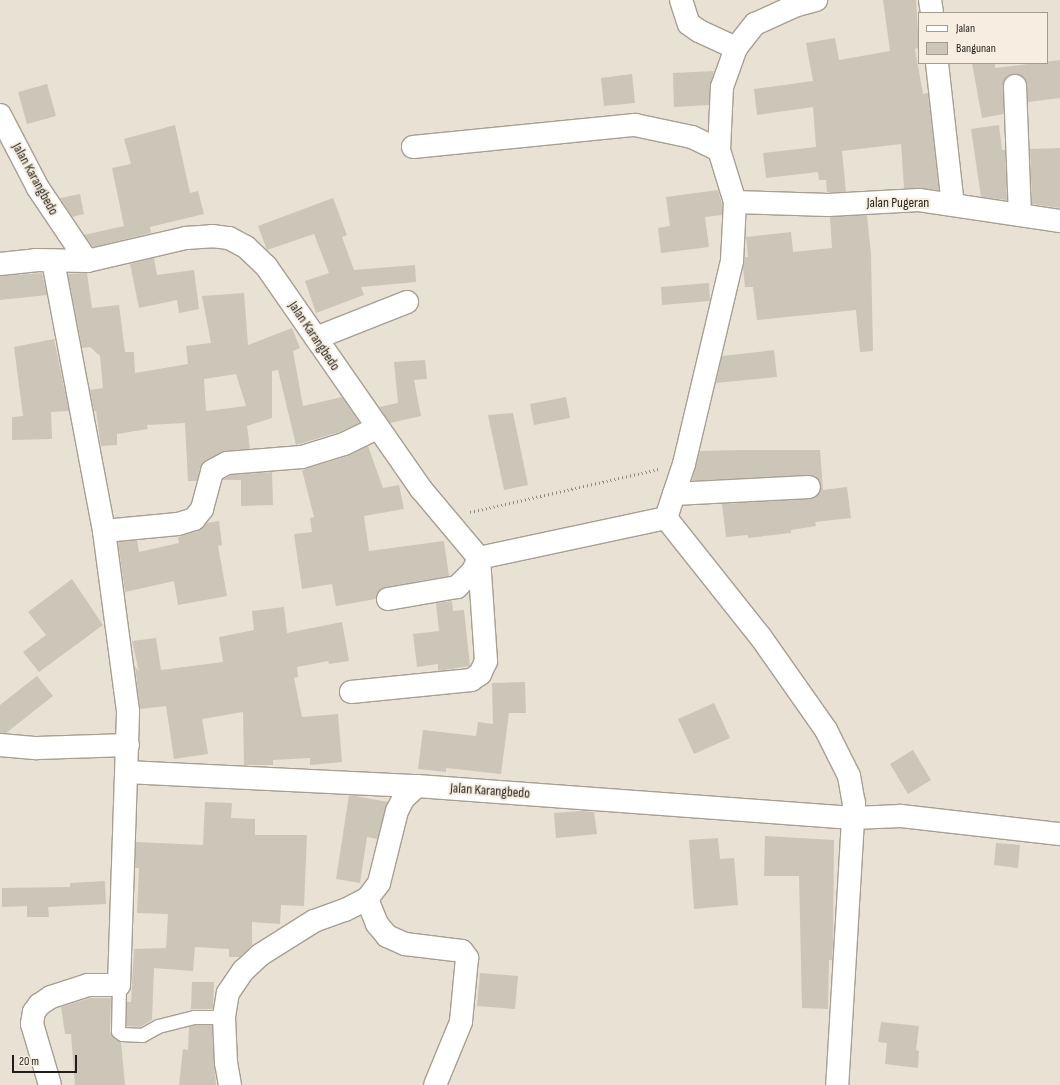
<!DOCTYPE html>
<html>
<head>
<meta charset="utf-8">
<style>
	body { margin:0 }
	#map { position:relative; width:1060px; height:1085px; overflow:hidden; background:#e9e1d4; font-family:"Sofia Sans Condensed",sans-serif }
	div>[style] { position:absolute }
	.building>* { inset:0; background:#cdc5b8 }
	.path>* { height:2.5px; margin-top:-1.25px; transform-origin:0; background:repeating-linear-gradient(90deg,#908b81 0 1px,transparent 0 4px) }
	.roads { filter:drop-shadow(1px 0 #a79f92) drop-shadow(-1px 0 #a79f92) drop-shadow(0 1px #a79f92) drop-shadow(0 -1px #a79f92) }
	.service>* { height:13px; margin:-6.5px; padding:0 6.5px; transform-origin:6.5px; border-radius:6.5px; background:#fff }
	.minor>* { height:22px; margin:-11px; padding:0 11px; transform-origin:11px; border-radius:11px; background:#fff }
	span { translate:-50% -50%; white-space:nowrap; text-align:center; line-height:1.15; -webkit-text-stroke:4px #f7eee1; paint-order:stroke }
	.street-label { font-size:14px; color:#211e19 }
	.legend { position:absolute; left:918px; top:12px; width:130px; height:52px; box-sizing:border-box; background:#f7eee1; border:1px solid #a19b91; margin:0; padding:5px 7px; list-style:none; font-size:12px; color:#211e19 }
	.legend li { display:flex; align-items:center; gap:8px; height:20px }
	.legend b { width:20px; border:1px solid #a19b91 }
	.scale { position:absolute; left:12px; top:1055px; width:65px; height:18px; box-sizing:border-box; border:2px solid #211e19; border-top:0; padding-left:5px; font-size:12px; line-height:14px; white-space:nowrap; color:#211e19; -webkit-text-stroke:3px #f7eee1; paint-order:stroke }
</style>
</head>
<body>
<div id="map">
	<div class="building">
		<div style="clip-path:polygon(883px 0,916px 0,919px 48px,915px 49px,923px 94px,928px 93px,939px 190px,904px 188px,901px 144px,842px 151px,846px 192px,827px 192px,826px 180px,819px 180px,818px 172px,766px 178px,763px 153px,816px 147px,813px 107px,757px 115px,754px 89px,813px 81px,806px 43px,835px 38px,839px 60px,890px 51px)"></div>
		<div style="clip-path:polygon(1060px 60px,1060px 98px,1028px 102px,1026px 80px,1014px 74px,1004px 81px,1004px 114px,982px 118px,972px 63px,995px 63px,995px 68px)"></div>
		<div style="clip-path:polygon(714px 71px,710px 86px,709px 105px,674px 107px,673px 73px)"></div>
		<div style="clip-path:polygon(632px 74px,635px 103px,604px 106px,601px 78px)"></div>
		<div style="clip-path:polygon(47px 84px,56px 116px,27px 124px,18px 92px)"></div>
		<div style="clip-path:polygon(175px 125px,190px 193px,198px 191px,204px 214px,150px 227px,151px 233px,93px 247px,84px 235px,124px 226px,112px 168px,131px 164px,124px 139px)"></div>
		<div style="clip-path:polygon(999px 125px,1002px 150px,1005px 150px,1007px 200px,981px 197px,971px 129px)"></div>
		<div style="clip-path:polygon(1060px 148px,1060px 208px,1032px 204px,1030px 149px)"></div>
		<div style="clip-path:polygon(718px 190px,722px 204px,722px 215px,705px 217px,709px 247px,661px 253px,658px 228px,670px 226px,666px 197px)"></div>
		<div style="clip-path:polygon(80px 194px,84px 214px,72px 217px,60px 198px)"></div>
		<div style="clip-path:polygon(333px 198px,347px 235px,342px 237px,354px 270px,415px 265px,416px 282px,361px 287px,364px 295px,316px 313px,305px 281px,329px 273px,314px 234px,267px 250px,258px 226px)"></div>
		<div style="clip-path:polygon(867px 215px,871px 255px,873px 351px,860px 352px,856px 310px,757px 320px,753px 287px,745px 287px,743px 267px,745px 257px,748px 257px,746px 237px,791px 232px,793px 252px,832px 248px,830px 217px)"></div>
		<div style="clip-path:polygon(154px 258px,157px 275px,194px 270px,199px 309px,179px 313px,177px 300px,139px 308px,130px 264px)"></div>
		<div style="clip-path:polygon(42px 273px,47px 295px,0 300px,0 276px)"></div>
		<div style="clip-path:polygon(evenodd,87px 273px,92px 308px,119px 305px,125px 352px,134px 352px,135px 373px,188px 364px,186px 346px,211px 343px,202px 296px,244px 293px,248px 345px,292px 328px,300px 348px,293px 351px,303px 406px,342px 397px,360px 423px,339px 432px,296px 445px,278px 370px,272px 371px,272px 418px,247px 426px,250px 449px,226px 451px,206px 460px,200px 468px,197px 481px,188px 481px,185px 423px,147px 425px,148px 429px,117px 434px,117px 445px,101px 446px,96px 411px,94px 411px,90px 390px,103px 388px,100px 356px,90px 347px,82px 348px,68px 274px,87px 273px,236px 374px,246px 406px,206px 411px,204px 379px,236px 374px)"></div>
		<div style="clip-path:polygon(709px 283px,710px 301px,662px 305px,661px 287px)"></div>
		<div style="clip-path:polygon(54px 339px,69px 411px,51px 412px,52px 439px,12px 440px,12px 417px,23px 416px,14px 347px)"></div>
		<div style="clip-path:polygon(774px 350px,777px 377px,716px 383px,722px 356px)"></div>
		<div style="clip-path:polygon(425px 360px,427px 379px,414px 380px,421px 416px,390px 423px,379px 407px,398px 403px,394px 362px)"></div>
		<div style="clip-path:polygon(566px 397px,570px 418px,534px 425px,530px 404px)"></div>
		<div style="clip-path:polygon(513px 413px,528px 485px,504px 490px,488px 415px)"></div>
		<div style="clip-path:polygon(368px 446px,383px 488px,399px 485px,404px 509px,364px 516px,369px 551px,444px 541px,449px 576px,386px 587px,380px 590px,376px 599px,336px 606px,332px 584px,302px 589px,294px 534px,312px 532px,310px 518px,314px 517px,302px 470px,348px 456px)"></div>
		<div style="clip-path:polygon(739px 450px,820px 450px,823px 490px,847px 487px,851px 518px,815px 522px,816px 526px,791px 530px,791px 533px,748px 538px,748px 535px,726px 537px,722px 504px,810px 499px,816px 497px,821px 487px,819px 480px,808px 475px,692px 481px,700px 451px)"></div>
		<div style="clip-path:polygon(272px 472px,273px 505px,241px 506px,241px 480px,222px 480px,231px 475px)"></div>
		<div style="clip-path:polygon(219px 521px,222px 545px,218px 546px,227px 596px,178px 605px,174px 581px,125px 592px,118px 542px,137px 540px,139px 552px,179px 543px,178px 537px,198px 531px,207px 523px)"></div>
		<div style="clip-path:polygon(72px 579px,103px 625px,39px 672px,23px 652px,46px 635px,28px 612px)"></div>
		<div style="clip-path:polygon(452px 601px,453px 611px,464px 610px,470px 666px,438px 671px,438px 664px,417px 667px,413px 634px,439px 631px,436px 603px)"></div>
		<div style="clip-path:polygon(284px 607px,287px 633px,342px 622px,349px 661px,329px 664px,328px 661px,297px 667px,298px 677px,294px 678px,302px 717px,338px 714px,342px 762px,310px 765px,310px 758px,273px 760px,273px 765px,244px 765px,243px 712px,202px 719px,208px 754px,174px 759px,166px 706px,140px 709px,135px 666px,139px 672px,132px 641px,156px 638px,161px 670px,223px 662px,219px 637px,254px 630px,252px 611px)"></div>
		<div style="clip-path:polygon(37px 676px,53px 696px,6px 733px,0 733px,0 705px)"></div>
		<div style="clip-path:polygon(525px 682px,526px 713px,509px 713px,501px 774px,446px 768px,446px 772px,418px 769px,423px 730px,476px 736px,478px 722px,493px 724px,492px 683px)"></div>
		<div style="clip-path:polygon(714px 703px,730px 738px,694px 754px,678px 719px)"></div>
		<div style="clip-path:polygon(913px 750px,931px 780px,908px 794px,890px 764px)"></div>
		<div style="clip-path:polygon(349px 795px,388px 802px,377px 839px,367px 837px,360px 883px,336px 879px)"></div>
		<div style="clip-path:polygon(205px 802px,232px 803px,231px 818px,255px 819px,255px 835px,307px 835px,304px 906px,281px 905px,280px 924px,252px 922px,252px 945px,240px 957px,229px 957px,229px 949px,195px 947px,193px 971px,154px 968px,152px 1020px,140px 1027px,126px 1026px,127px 1002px,131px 1002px,134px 949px,166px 948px,168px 914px,137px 913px,139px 868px,135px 868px,136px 842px,203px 845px)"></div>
		<div style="clip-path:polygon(581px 811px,594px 812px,597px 834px,556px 838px,554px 813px)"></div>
		<div style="clip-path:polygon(765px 836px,834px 840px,833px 943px,832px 960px,829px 960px,828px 1009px,802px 1008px,799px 876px,764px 876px)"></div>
		<div style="clip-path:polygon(718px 838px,720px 859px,734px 858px,738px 905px,694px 909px,689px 840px)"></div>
		<div style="clip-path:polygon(996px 843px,1020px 845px,1018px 868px,994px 865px)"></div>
		<div style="clip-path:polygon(105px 881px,106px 904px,48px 907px,49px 917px,27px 917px,27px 906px,2px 907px,2px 888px,70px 887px,70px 883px)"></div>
		<div style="clip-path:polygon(480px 973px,518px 976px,515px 1009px,477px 1006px)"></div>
		<div style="clip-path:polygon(192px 982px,214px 982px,213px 1009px,191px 1009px)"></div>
		<div style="clip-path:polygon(90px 998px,111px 998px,110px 1031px,113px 1037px,121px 1042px,125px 1085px,75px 1085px,71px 1034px,65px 1034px,61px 1007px)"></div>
		<div style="clip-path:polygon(881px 1022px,919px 1026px,916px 1050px,919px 1051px,918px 1068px,885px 1064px,887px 1043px,878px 1042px)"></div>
		<div style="clip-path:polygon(195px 1025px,212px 1025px,216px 1085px,179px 1085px,183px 1049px,188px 1050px,189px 1026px)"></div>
	</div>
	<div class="path">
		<div style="left:470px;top:512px;width:195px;rotate:-12.8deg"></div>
	</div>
	<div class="roads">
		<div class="service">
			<div style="left:119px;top:985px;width:46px;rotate:91.2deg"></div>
			<div style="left:118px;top:1031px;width:5px;rotate:37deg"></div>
			<div style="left:122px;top:1034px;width:20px;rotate:3deg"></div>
			<div style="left:142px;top:1035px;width:18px;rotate:-29deg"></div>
			<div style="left:158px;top:1026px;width:37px;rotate:-14deg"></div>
			<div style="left:194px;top:1017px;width:30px"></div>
		</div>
		<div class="minor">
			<div style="left:681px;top:0;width:25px;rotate:72deg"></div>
			<div style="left:689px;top:24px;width:12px;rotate:35deg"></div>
			<div style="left:699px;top:31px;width:41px;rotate:24.7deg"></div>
			<div style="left:930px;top:0;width:13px;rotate:81deg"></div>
			<div style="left:937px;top:63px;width:143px;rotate:83.6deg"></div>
			<div style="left:1015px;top:86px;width:129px;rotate:87.8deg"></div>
			<div style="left:0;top:115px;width:82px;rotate:62.5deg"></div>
			<div style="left:38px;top:188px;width:88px;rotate:56.1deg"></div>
			<div style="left:413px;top:147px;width:223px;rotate:-5.7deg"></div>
			<div style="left:635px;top:125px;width:58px;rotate:11.9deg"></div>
			<div style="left:692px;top:137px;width:30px;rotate:26deg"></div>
			<div style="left:735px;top:202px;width:93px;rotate:1.8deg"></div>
			<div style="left:828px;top:205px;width:91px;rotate:-3.1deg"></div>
			<div style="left:919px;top:200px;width:143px;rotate:8.5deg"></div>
			<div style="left:0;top:264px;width:36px;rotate:-6deg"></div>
			<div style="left:36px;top:260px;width:51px;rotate:1.1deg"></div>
			<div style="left:87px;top:261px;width:102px;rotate:-13.1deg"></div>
			<div style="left:186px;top:238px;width:26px;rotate:-4deg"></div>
			<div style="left:212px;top:236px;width:17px;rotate:7deg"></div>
			<div style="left:229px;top:238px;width:19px;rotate:28deg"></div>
			<div style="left:246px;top:247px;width:28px;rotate:44deg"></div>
			<div style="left:266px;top:266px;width:272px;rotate:55.2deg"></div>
			<div style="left:421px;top:489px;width:90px;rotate:50deg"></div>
			<div style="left:479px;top:558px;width:14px;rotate:115deg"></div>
			<div style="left:473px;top:571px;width:23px;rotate:135deg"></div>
			<div style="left:457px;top:587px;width:70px;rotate:170.1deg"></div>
			<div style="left:316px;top:338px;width:98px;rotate:-21.6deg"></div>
			<div style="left:674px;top:494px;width:135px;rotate:-3deg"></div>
			<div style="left:666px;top:518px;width:57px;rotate:-71.6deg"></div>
			<div style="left:684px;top:464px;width:209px;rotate:-76.7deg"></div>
			<div style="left:732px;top:261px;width:59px;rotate:-87.1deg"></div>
			<div style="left:735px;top:202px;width:54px;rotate:-107.1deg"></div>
			<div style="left:719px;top:150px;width:63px;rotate:-87.3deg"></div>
			<div style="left:722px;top:87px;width:41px;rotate:-70.3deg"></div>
			<div style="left:736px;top:48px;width:31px;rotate:-52deg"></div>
			<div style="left:755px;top:24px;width:46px;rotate:-24.3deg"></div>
			<div style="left:797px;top:5px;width:20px;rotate:-15deg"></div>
			<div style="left:104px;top:531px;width:74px;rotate:-5.4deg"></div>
			<div style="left:178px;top:524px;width:17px;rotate:-17deg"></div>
			<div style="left:194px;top:519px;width:13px;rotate:-51deg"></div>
			<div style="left:202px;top:509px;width:39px;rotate:-75deg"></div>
			<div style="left:212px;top:471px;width:17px;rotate:-28deg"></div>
			<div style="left:227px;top:463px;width:75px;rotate:-4.6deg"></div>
			<div style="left:302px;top:457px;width:44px;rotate:-17.2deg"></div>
			<div style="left:344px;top:444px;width:37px;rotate:-26deg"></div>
			<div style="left:351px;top:692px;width:121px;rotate:-5.7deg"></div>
			<div style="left:471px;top:680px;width:11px;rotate:-34deg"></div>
			<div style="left:480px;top:674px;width:14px;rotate:-65deg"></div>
			<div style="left:486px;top:661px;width:103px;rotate:-93.9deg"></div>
			<div style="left:479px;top:558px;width:191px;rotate:-12.1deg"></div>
			<div style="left:666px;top:518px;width:151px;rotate:51.5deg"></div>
			<div style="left:760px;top:636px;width:115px;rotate:54.9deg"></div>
			<div style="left:826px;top:730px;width:51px;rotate:63.4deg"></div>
			<div style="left:849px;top:776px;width:27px;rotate:80deg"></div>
			<div style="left:854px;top:803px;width:283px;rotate:93.4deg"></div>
			<div style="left:0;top:745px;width:37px;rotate:5deg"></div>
			<div style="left:37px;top:748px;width:91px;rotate:-1.9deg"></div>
			<div style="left:127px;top:772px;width:290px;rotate:2.8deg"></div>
			<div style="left:417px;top:786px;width:437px;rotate:4.2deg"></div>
			<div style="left:853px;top:818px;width:48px;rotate:-2.4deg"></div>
			<div style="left:901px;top:816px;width:160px;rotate:6.5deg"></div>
			<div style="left:367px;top:899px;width:27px;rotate:68deg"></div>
			<div style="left:377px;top:924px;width:16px;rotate:50deg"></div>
			<div style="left:387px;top:936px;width:20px;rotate:24deg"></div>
			<div style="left:405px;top:944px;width:57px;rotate:7deg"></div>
			<div style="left:462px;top:951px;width:9px;rotate:54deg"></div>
			<div style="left:467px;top:958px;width:64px;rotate:95.4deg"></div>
			<div style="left:461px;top:1022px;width:68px;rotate:112.4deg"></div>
			<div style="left:50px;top:1085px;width:64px;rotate:-106.4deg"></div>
			<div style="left:32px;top:1024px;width:12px;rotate:-81deg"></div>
			<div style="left:34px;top:1012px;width:9px;rotate:-54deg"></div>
			<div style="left:39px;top:1005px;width:14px;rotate:-34deg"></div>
			<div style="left:51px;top:997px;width:39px;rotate:-18deg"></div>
			<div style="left:88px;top:985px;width:31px"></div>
			<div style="left:119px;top:985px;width:274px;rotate:-88.1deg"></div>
			<div style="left:128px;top:711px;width:182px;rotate:-97.6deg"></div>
			<div style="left:104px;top:531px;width:275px;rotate:-100.7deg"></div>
			<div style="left:230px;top:1085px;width:22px;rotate:-100deg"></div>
			<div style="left:226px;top:1063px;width:46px;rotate:-92.5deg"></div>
			<div style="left:224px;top:1017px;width:24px;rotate:-81deg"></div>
			<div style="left:228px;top:993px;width:27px;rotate:-56deg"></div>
			<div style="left:243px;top:971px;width:23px;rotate:-43deg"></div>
			<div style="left:260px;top:955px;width:64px;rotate:-32.2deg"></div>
			<div style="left:314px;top:921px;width:33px;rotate:-20deg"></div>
			<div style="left:345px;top:910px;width:25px;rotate:-27deg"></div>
			<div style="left:367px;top:899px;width:20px;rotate:-53deg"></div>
			<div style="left:379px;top:883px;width:74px;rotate:-76deg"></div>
			<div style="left:397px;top:811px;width:13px;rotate:-63deg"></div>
			<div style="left:403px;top:799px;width:19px;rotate:-43deg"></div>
		</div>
	</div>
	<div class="street-label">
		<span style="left:35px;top:179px;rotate:61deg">Jalan Karangbedo</span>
		<span style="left:898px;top:203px">Jalan Pugeran</span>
		<span style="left:314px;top:336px;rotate:56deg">Jalan Karangbedo</span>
		<span style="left:490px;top:791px;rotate:4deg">Jalan Karangbedo</span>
	</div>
	<ul class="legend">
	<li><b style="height:5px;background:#fff"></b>Jalan</li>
	<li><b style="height:11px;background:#cdc5b8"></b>Bangunan</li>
	</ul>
	<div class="scale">20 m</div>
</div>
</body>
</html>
